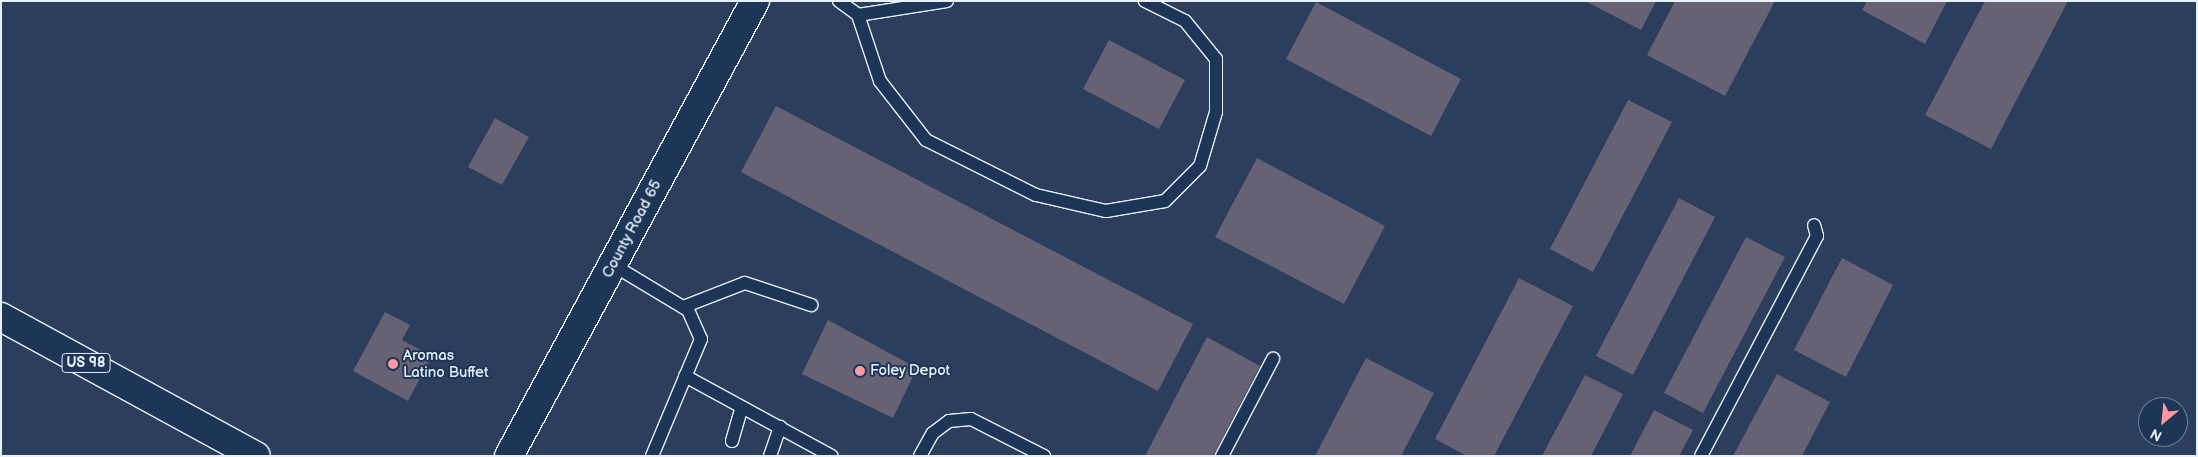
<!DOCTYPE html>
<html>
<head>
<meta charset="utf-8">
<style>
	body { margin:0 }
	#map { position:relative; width:2198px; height:457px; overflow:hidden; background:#2c3e5d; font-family:"Balsamiq Sans",sans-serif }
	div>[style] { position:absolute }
	.building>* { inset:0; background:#666173 }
	.roads { filter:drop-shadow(1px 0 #e8f1f8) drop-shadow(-1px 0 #e8f1f8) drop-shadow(0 1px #e8f1f8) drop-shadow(0 -1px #e8f1f8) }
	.lane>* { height:12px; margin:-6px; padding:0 6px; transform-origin:6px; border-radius:6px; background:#1d3557 }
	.secondary>* { height:28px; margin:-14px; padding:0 14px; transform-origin:14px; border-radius:14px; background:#1d3557 }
	.primary>* { height:28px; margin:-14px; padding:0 14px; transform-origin:14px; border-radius:14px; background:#1d3557 }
	.dots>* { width:14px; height:14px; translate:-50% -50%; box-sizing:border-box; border:2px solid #1d3557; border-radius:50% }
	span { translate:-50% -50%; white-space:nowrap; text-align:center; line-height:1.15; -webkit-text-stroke:4px #1d3557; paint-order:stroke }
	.shield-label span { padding:1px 4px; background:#1d3557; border:1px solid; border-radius:4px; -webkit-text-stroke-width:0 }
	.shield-label { font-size:14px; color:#e8f1f8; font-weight:700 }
	.street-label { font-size:15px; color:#e8f1f8 }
	.poi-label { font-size:15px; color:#e8f1f8 }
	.left { translate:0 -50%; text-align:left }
	.frame { position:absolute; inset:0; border:2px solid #e8f1f8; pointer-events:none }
	.north { position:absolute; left:2138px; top:397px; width:50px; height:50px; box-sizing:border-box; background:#1d3557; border:1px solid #6e8097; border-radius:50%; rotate:208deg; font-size:14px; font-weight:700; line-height:20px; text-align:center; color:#e8f1f8 }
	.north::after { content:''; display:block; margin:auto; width:18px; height:22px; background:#ff9aa2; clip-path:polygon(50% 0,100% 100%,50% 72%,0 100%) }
</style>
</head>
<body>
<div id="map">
	<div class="building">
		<div style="clip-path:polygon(1585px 1px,1656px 1px,1641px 30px)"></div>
		<div style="clip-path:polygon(1675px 1px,1775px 1px,1725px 96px,1647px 55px)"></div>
		<div style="clip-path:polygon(1867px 1px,1947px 1px,1925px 44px,1862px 10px)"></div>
		<div style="clip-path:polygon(1985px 1px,2068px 1px,1991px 149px,1925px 115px)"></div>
		<div style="clip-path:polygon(1316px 2px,1461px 79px,1431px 136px,1286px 59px)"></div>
		<div style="clip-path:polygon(1109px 40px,1185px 80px,1159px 129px,1083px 89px)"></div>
		<div style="clip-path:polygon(1628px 100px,1672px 122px,1593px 272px,1550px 249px)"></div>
		<div style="clip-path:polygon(776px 106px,1193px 324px,1158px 391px,741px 172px)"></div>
		<div style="clip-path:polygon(495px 118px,529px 137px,502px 185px,468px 167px)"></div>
		<div style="clip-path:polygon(1257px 158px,1385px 226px,1344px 304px,1215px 237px)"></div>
		<div style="clip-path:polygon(1679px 198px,1715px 217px,1633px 375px,1596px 356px)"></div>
		<div style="clip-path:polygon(1746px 237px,1785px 257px,1703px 413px,1664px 393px)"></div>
		<div style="clip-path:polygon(1842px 258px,1893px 285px,1846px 377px,1794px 350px)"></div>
		<div style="clip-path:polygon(1519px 278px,1573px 306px,1494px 456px,1467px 456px,1435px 439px)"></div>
		<div style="clip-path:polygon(385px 312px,410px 325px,402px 340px,432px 356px,408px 401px,353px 371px)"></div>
		<div style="clip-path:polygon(828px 320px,917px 368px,893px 418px,802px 374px)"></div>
		<div style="clip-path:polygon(1207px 337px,1260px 366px,1213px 456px,1145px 456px)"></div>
		<div style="clip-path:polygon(1366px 358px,1434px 393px,1401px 456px,1315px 456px)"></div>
		<div style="clip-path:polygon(1777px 374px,1830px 402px,1802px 456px,1733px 456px)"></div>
		<div style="clip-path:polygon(1585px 375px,1623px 394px,1591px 456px,1542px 456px)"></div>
		<div style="clip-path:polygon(1654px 410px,1693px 430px,1679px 456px,1630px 456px)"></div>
	</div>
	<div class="roads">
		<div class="lane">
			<div style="left:839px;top:1px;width:24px;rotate:36deg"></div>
			<div style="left:858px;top:15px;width:70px;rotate:71.6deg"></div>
			<div style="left:880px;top:81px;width:75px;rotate:52.1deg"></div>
			<div style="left:926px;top:140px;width:123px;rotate:26.6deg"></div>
			<div style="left:1036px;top:195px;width:72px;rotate:12.9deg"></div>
			<div style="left:1106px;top:211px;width:60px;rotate:-9.6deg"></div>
			<div style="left:1165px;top:201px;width:49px;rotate:-45deg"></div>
			<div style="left:1200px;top:166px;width:56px;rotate:-73.5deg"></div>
			<div style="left:1216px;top:112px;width:53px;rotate:-90deg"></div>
			<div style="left:1216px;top:59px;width:49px;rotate:-129.2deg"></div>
			<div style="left:1185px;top:21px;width:45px;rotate:-153.4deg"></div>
			<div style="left:858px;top:15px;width:90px;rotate:-8.9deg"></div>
			<div style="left:613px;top:265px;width:87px;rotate:31deg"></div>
			<div style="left:688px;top:310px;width:32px;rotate:66deg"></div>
			<div style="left:701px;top:339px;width:127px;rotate:112.7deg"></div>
			<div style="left:683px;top:307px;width:66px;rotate:-21.2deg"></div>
			<div style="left:745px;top:283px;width:70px;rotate:18.4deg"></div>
			<div style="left:685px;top:376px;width:167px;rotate:28.6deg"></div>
			<div style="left:732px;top:441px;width:35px;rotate:-74deg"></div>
			<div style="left:770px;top:456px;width:31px;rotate:-71deg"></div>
			<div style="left:920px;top:456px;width:26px;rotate:-61deg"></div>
			<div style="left:933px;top:433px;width:20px;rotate:-37deg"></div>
			<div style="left:949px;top:421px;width:22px;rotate:-5deg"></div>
			<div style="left:971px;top:419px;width:82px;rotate:26.9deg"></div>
			<div style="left:1222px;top:456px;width:110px;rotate:-62.3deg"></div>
			<div style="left:1701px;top:456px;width:249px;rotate:-62.2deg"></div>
			<div style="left:1817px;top:236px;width:11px;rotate:-105deg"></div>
		</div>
		<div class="secondary">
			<div style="left:509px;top:456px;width:517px;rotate:-61.6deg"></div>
		</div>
		<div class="primary">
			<div style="left:1px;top:317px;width:290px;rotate:28.6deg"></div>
		</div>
	</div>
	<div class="dots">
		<div style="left:393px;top:364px;background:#ff9aa2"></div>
		<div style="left:860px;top:371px;background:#ff9aa2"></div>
	</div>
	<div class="shield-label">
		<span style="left:86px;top:363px">US 98</span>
	</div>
	<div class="street-label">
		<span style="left:632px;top:229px;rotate:-62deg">County Road 65</span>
	</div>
	<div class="poi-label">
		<span class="left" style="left:403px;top:364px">Aromas<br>Latino Buffet</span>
		<span class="left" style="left:870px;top:371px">Foley Depot</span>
	</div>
	<div class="frame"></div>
	<div class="north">N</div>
</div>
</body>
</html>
